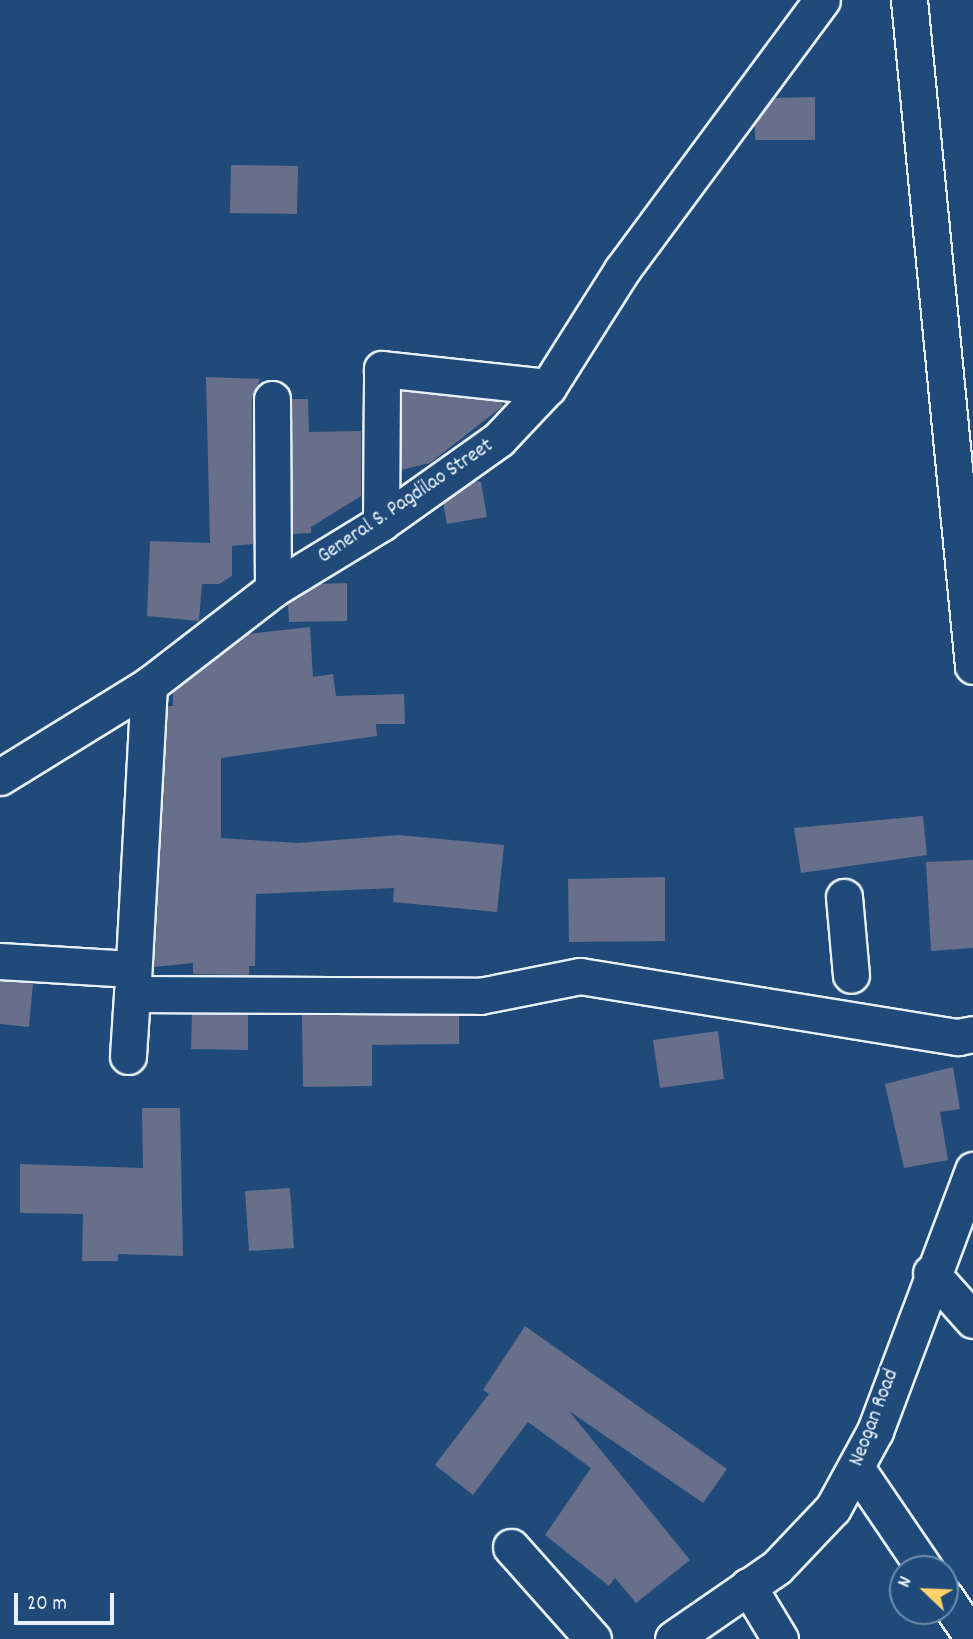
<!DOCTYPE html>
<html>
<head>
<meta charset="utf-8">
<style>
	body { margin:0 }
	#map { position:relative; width:973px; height:1639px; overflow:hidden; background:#1f4a7a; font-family:Dekko,sans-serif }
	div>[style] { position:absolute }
	.building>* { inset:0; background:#676f8a }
	.roads { filter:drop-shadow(2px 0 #e8f1f8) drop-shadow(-2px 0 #e8f1f8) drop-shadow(0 2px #e8f1f8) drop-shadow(0 -2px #e8f1f8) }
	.minor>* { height:35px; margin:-17.5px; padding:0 17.5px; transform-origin:17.5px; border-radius:17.5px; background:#1f4a7a }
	span { translate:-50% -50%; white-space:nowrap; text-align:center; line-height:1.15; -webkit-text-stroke:5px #1f4a7a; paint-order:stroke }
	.street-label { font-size:21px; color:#e8f1f8 }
	.north { position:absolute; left:889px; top:1555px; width:70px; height:70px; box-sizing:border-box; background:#1f4a7a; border:2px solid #6f8dac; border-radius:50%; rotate:293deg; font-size:19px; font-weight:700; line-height:28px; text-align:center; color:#e8f1f8 }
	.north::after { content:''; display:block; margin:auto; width:24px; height:32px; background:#ffd166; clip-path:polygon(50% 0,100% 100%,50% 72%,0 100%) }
	.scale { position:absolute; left:14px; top:1593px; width:100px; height:32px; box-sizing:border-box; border:4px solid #e8f1f8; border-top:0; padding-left:9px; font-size:21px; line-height:24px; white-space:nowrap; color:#e8f1f8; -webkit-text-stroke:5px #1f4a7a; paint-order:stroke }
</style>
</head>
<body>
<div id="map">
	<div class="building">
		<div style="clip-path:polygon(815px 97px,815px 140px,755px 140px,755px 125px,775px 98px)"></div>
		<div style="clip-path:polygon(231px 165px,298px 166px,297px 214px,230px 213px)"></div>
		<div style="clip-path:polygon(206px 377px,260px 379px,252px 399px,253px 544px,232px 546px,232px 576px,219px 584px,202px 584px,199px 621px,147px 616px,150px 541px,210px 543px)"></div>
		<div style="clip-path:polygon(402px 391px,501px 402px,503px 406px,430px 463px,401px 470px)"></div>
		<div style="clip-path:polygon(292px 399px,308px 399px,309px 432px,361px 431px,361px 496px,311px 527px,311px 533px,293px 534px)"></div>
		<div style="clip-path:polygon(474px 481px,481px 482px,487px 517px,447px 524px,443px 503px)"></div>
		<div style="clip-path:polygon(347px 583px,347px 621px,289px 622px,288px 603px,320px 584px)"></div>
		<div style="clip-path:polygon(310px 627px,313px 677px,333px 674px,336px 696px,404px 694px,405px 724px,376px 724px,377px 736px,221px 758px,221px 838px,298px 843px,399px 835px,504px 845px,497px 912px,393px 902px,394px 888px,256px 894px,255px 966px,249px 966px,249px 975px,193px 974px,193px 963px,154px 967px,168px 706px,173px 706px,173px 692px,247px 634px)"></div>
		<div style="clip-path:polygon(923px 816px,927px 855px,801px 873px,794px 828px)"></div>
		<div style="clip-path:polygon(973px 860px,973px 948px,931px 951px,926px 862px)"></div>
		<div style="clip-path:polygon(665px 877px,665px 941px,569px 942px,568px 879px)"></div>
		<div style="clip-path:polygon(0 981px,33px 983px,29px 1027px,0 1024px)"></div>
		<div style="clip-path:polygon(192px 1014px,248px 1015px,248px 1050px,191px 1049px)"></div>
		<div style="clip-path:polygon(302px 1015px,459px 1016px,459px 1044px,372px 1045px,372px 1086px,303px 1087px)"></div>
		<div style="clip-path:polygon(718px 1031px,724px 1079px,660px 1088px,653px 1040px)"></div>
		<div style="clip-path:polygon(953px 1067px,960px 1109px,940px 1112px,948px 1160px,904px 1168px,885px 1084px)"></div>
		<div style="clip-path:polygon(142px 1108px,180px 1108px,183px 1256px,118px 1254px,118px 1261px,82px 1261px,83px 1214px,20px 1213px,20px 1164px,143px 1168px)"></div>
		<div style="clip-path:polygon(290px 1188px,294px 1248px,249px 1251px,245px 1191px)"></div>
		<div style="clip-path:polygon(525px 1326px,727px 1469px,703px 1503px,569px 1411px,690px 1560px,636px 1603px,615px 1578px,609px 1586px,545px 1535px,591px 1468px,528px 1422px,473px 1495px,435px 1465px,489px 1394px,483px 1390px)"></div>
	</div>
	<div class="roads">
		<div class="minor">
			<div style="left:909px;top:0;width:669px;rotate:84.51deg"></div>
			<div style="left:272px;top:399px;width:190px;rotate:89.7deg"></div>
			<div style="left:381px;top:523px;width:154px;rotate:-89.6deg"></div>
			<div style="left:382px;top:369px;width:167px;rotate:6.2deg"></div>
			<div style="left:149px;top:685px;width:309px;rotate:93.1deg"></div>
			<div style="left:132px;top:994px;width:348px;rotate:0.3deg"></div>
			<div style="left:480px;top:996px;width:102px;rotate:-11.3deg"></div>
			<div style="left:580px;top:976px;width:383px;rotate:9.2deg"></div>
			<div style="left:958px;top:1037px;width:15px;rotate:-11deg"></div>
			<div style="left:0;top:777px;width:175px;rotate:-31.7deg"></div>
			<div style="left:149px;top:685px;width:157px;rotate:-37.7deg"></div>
			<div style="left:273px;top:589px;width:127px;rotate:-31.4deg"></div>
			<div style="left:381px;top:523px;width:145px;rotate:-35.4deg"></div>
			<div style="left:499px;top:439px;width:71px;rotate:-46.7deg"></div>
			<div style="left:548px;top:387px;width:138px;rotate:-57.7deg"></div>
			<div style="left:622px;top:270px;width:336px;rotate:-53.5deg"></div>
			<div style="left:844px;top:897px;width:78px;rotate:84.9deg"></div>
			<div style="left:0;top:961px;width:131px;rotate:3.5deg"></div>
			<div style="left:128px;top:1056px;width:62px;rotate:-86.3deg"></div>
			<div style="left:931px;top:1273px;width:63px;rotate:48.2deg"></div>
			<div style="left:857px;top:1469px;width:121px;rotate:55.8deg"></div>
			<div style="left:511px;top:1547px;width:123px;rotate:48.3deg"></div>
			<div style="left:748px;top:1586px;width:62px;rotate:58.9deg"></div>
			<div style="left:945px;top:1597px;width:50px;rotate:55.7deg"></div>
			<div style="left:673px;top:1639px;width:126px;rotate:-34.7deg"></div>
			<div style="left:777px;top:1567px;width:81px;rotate:-46.5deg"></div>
			<div style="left:833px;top:1508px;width:88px;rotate:-61.4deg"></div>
			<div style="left:875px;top:1431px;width:279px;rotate:-69.4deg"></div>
		</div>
	</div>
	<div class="street-label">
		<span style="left:406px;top:502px;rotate:-34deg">General S. Pagdilao Street</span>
		<span style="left:875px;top:1418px;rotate:-69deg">Neogan Road</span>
	</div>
	<div class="north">N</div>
	<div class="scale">20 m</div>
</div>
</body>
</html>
